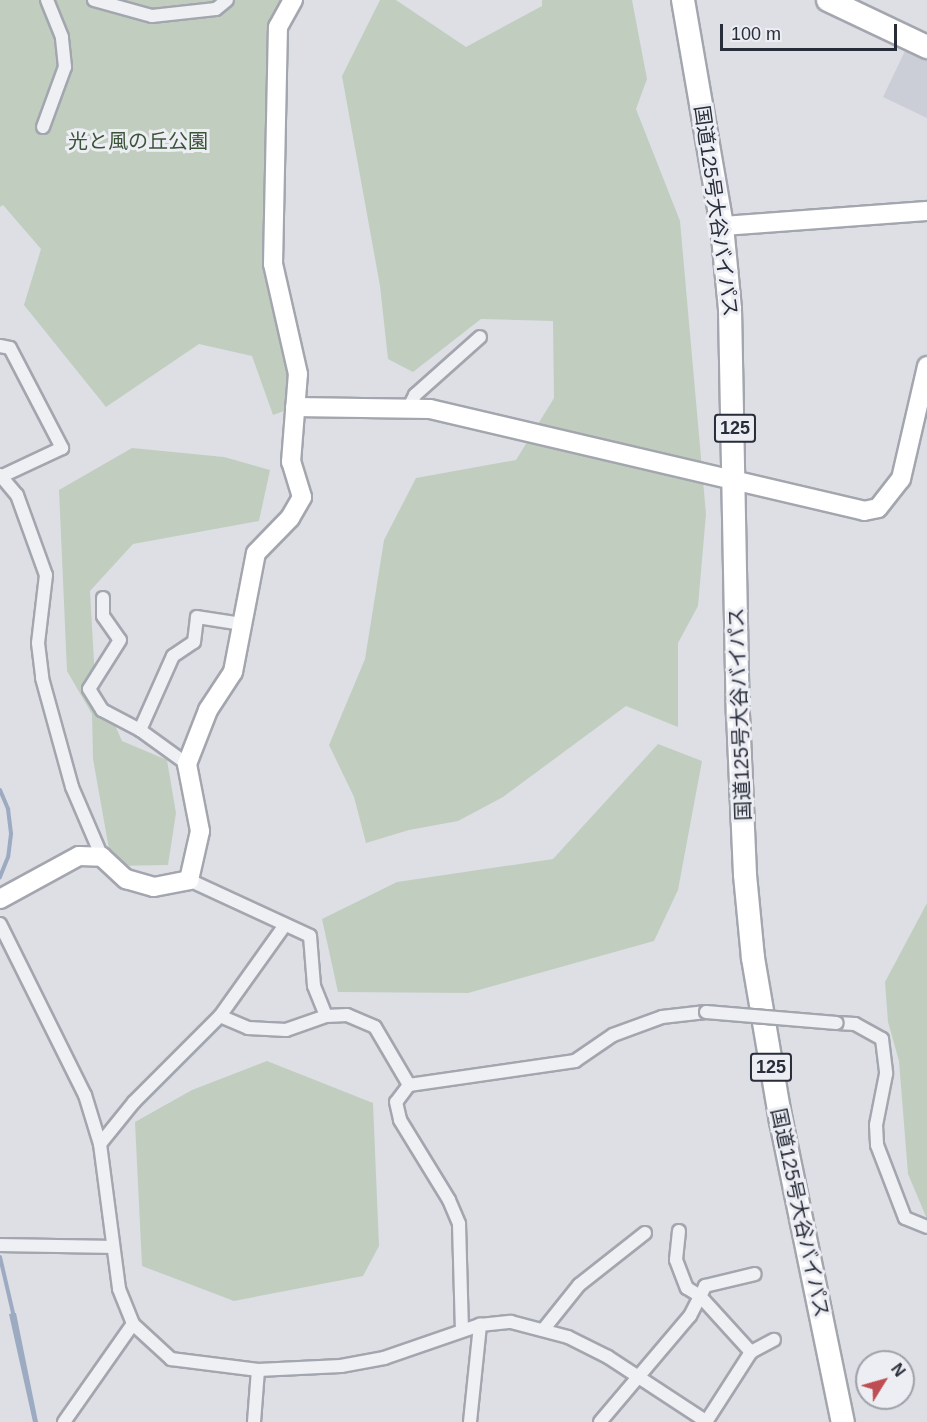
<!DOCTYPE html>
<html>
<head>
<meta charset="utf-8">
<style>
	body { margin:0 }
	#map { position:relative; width:927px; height:1422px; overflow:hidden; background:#dddfe5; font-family:Helvetica,"Noto Sans JP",sans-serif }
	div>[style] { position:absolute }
	.built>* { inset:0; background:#cbced6 }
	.green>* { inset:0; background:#c1cebf }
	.water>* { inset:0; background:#9caac2 }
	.stream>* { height:4px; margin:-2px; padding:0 2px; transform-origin:2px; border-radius:2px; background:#9caac2 }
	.roads { filter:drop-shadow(2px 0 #a3a6ae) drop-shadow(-2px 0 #a3a6ae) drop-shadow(0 2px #a3a6ae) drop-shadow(0 -2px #a3a6ae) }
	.street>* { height:12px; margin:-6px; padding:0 6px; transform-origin:6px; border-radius:6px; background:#eff0f4 }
	.secondary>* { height:18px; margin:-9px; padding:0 9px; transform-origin:9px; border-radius:9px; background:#fff }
	.highway>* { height:22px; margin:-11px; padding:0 11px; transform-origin:11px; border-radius:11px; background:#fff }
	.bridges { filter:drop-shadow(2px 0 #a3a6ae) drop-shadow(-2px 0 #a3a6ae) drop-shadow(0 2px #a3a6ae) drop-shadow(0 -2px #a3a6ae) }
	.street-bridge>* { height:12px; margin:-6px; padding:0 6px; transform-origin:6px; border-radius:6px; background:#eff0f4 }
	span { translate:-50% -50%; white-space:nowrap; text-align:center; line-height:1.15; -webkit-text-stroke:6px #eceef3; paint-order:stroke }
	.shield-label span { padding:2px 4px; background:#eceef3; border:2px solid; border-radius:4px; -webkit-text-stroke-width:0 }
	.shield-label { font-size:18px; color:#282d3a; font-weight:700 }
	.park-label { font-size:20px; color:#3a5437 }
	.street-label { font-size:20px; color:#282d3a }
	.north { position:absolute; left:855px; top:1350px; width:60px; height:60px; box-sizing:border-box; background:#eceef3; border:2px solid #9ea1a9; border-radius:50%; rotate:53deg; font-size:16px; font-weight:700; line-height:24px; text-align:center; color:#282d3a }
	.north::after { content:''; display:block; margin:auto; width:21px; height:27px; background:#be4e54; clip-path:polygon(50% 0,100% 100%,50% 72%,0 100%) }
	.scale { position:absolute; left:720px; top:24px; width:177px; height:27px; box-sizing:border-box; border:3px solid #282d3a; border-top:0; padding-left:8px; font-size:18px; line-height:21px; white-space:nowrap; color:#282d3a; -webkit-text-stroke:4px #eceef3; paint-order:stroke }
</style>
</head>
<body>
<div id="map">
	<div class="built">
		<div style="clip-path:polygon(905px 51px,927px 61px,927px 118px,883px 97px)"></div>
	</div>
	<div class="green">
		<div style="clip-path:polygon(0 0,293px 0,278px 27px,273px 264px,295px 407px,273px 415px,252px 356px,199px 344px,106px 407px,24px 305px,41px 249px,3px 205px,0 207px)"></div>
		<div style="clip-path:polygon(380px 0,396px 0,466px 47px,542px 6px,542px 0,632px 0,647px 79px,636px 109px,680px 221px,706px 514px,698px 606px,678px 643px,678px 727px,626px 706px,503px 797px,458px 821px,409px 830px,366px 843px,354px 797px,329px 745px,365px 659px,384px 540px,416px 478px,516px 460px,554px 398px,553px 321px,481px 319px,413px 372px,388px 359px,380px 286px,342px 76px)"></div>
		<div style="clip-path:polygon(132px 448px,224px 457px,270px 470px,259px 521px,133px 544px,90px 591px,95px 680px,122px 741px,167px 760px,176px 813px,168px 865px,112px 866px,93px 759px,92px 714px,67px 671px,59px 490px)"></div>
		<div style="clip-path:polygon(658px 744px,702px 761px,678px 890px,654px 941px,468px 993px,338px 992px,322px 919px,397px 882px,553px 859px)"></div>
		<div style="clip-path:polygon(927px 903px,927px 1219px,908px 1174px,899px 1061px,888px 1022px,885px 982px)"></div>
		<div style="clip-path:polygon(267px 1061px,373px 1103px,379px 1246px,363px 1276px,234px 1301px,142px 1266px,135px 1122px,192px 1090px)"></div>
	</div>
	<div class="water">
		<div style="clip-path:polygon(16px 1313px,38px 1422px,33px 1422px,9px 1314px)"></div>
	</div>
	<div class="stream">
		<div style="left:0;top:790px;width:21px;rotate:67deg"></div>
		<div style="left:8px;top:809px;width:25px;rotate:83deg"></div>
		<div style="left:11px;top:834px;width:23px;rotate:97deg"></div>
		<div style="left:8px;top:857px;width:22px;rotate:112deg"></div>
		<div style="left:0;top:1257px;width:62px;rotate:76.9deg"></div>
	</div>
	<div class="roads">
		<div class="street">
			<div style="left:94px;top:0;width:60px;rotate:15.4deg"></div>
			<div style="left:152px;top:16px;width:64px;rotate:-6.2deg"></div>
			<div style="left:216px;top:9px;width:14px;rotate:-39deg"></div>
			<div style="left:43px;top:127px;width:64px;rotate:-69.9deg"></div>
			<div style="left:65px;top:67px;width:30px;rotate:-96deg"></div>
			<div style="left:62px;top:37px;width:40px;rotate:-112deg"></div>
			<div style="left:0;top:346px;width:10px;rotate:11deg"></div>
			<div style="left:10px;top:348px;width:113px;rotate:62.5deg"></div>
			<div style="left:62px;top:448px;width:68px;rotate:154.9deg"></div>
			<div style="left:408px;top:409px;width:16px;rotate:-63deg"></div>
			<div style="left:415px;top:395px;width:87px;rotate:-41.7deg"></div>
			<div style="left:0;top:475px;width:26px;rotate:50deg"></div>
			<div style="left:17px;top:495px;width:85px;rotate:70.1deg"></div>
			<div style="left:46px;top:575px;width:68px;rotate:96.7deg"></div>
			<div style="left:38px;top:643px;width:35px;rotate:83deg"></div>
			<div style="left:42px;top:678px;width:113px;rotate:74.6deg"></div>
			<div style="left:72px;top:787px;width:76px;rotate:66.8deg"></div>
			<div style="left:103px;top:598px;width:18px;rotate:90deg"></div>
			<div style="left:103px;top:616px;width:29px;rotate:55deg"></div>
			<div style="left:120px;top:640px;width:58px;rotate:122.3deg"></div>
			<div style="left:89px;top:689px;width:25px;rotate:58deg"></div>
			<div style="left:102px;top:710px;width:43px;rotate:27.8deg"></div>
			<div style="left:187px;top:764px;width:58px;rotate:-144.1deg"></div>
			<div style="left:140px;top:730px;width:81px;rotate:-66deg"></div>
			<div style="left:173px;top:656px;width:25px;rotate:-34deg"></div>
			<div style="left:194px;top:642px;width:25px;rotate:-83deg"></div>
			<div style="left:197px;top:617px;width:46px;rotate:8.8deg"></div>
			<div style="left:189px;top:880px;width:133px;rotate:24.8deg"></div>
			<div style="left:310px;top:936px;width:50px;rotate:85.4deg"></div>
			<div style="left:314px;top:986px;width:32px;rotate:68deg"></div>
			<div style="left:326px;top:1016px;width:21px;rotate:-3deg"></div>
			<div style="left:347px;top:1015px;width:30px;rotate:23deg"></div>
			<div style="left:375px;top:1027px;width:67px;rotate:59.6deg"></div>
			<div style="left:409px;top:1085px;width:168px;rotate:-8.2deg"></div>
			<div style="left:575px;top:1061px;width:46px;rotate:-34.4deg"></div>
			<div style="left:613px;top:1035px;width:52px;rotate:-20.2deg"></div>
			<div style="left:662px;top:1017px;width:44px;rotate:-6.5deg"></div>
			<div style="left:0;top:924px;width:191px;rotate:63.6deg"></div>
			<div style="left:85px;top:1095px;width:51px;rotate:73deg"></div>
			<div style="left:100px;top:1144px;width:146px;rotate:82.5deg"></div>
			<div style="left:119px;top:1289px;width:38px;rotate:68deg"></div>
			<div style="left:133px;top:1324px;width:52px;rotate:42.6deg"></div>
			<div style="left:171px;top:1359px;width:88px;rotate:7.2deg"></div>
			<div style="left:258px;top:1370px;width:83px;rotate:-2.8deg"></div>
			<div style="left:341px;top:1366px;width:44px;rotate:-10.5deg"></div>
			<div style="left:384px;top:1358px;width:102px;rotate:-19deg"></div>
			<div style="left:480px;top:1325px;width:31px;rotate:-6deg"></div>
			<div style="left:511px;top:1322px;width:59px;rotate:14.7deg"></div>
			<div style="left:568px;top:1337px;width:45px;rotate:26.6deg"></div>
			<div style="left:608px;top:1357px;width:118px;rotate:33.3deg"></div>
			<div style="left:220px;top:1016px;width:30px;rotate:23deg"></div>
			<div style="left:248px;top:1028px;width:38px;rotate:3deg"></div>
			<div style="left:286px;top:1030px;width:42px;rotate:-19.3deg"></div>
			<div style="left:837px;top:1023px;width:18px;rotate:3deg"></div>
			<div style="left:855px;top:1024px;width:31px;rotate:29deg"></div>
			<div style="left:882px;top:1039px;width:35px;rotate:83deg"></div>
			<div style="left:886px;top:1074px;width:52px;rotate:101.1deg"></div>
			<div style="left:876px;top:1125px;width:20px;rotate:87deg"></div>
			<div style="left:877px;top:1145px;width:78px;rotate:69deg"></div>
			<div style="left:905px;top:1218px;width:24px;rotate:22deg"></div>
			<div style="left:409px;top:1085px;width:21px;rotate:127deg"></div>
			<div style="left:396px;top:1102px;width:18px;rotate:77deg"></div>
			<div style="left:400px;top:1120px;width:94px;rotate:58.5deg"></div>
			<div style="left:449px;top:1200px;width:26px;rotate:67deg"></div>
			<div style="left:459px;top:1224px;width:107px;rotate:88.4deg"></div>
			<div style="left:100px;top:1144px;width:54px;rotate:-51deg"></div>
			<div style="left:134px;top:1102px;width:122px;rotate:-45deg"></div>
			<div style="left:220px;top:1016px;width:112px;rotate:-54.5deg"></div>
			<div style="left:679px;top:1231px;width:29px;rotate:96deg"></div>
			<div style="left:676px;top:1260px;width:30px;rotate:69deg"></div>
			<div style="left:687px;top:1288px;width:15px;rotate:32deg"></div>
			<div style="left:700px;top:1296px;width:76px;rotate:47.7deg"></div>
			<div style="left:0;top:1245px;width:111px;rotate:1deg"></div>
			<div style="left:543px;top:1330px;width:58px;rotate:-51.3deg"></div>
			<div style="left:579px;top:1285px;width:84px;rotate:-38.2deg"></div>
			<div style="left:64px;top:1422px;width:120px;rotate:-54.9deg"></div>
			<div style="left:254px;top:1422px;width:52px;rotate:-85.6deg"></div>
			<div style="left:470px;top:1422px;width:98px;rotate:-84.1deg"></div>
			<div style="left:600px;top:1422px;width:139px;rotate:-49.7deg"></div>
			<div style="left:690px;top:1316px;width:34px;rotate:-63deg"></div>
			<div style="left:705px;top:1286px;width:51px;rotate:-13.5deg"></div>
			<div style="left:706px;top:1422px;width:83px;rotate:-57.3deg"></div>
			<div style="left:751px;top:1352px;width:26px;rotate:-28deg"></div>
		</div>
		<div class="secondary">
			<div style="left:722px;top:226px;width:206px;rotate:-4.2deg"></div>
			<div style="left:295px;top:407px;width:135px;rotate:0.8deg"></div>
			<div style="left:430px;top:409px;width:446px;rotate:13.2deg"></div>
			<div style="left:864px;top:511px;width:14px;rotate:-12deg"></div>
			<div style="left:878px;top:508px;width:37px;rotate:-52deg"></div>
			<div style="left:901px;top:479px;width:116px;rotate:-77deg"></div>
			<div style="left:0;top:899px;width:90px;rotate:-28.6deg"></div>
			<div style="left:79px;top:856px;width:23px;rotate:2deg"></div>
			<div style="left:102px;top:857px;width:33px;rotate:43deg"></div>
			<div style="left:126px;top:879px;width:29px;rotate:16deg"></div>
			<div style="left:154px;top:887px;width:36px;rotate:-11deg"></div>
			<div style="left:189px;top:880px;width:50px;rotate:-77.3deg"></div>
			<div style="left:200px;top:831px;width:68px;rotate:-101deg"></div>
			<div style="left:187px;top:764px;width:58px;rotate:-68.7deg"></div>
			<div style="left:208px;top:710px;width:45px;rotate:-56.7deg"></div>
			<div style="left:233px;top:672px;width:121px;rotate:-79.1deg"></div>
			<div style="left:256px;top:553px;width:49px;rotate:-45.8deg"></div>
			<div style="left:290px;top:518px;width:24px;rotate:-60deg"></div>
			<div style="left:302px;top:497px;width:37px;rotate:-107deg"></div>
			<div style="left:291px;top:462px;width:88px;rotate:-85.5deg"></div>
			<div style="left:298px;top:374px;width:113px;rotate:-102.8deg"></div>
			<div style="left:273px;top:264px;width:237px;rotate:-88.8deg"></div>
			<div style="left:278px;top:27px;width:31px;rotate:-61deg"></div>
		</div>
		<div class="highway">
			<div style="left:683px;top:0;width:229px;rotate:80.2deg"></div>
			<div style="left:722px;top:226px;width:83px;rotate:84.5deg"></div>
			<div style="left:730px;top:309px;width:405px;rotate:88.9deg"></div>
			<div style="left:738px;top:714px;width:161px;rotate:87.5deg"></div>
			<div style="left:745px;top:875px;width:83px;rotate:84.5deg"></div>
			<div style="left:753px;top:958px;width:165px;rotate:80.3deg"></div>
			<div style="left:781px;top:1121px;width:307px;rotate:78.4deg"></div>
			<div style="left:828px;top:0;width:110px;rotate:25.4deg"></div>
		</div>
	</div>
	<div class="bridges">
		<div class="street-bridge">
			<div style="left:706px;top:1012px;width:131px;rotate:4.8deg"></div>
		</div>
	</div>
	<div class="shield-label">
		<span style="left:735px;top:428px">125</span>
		<span style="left:771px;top:1067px">125</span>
	</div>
	<div class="park-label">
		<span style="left:138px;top:141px">光と風の丘公園</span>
	</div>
	<div class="street-label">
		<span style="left:716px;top:211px;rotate:82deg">国道125号大谷バイパス</span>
		<span style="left:740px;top:714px;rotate:-92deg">国道125号大谷バイパス</span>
		<span style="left:800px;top:1213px;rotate:78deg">国道125号大谷バイパス</span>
	</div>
	<div class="north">N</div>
	<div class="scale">100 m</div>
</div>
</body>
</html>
